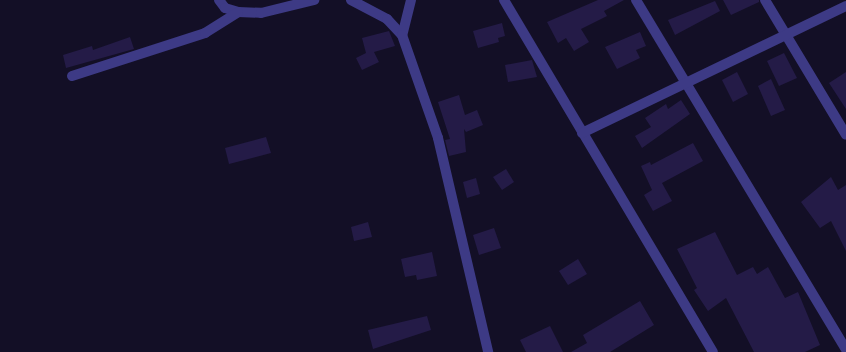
<!DOCTYPE html>
<html>
<head>
<meta charset="utf-8">
<style>
	body { margin:0 }
	#map { position:relative; width:846px; height:352px; overflow:hidden; background:#130f26; font-family:"Archivo Narrow",sans-serif }
	div>[style] { position:absolute }
	.building>* { inset:0; background:#241b47 }
	.minor>* { height:10px; margin:-5px; padding:0 5px; transform-origin:5px; border-radius:5px; background:#3d3a85 }
	span { translate:-50% -50%; white-space:nowrap; text-align:center; line-height:1.15; -webkit-text-stroke:3px #130f26; paint-order:stroke }
</style>
</head>
<body>
<div id="map">
	<div class="building">
		<div style="clip-path:polygon(598px 0,624px 0,604px 11px,607px 16px,581px 29px,589px 42px,574px 51px,566px 38px,558px 43px,547px 22px)"></div>
		<div style="clip-path:polygon(723px 0,759px 0,759px 2px,731px 15px)"></div>
		<div style="clip-path:polygon(715px 1px,720px 11px,675px 35px,668px 20px)"></div>
		<div style="clip-path:polygon(502px 23px,505px 36px,498px 38px,499px 42px,478px 48px,473px 31px)"></div>
		<div style="clip-path:polygon(389px 31px,395px 46px,374px 52px,379px 62px,362px 70px,356px 58px,366px 53px,362px 38px)"></div>
		<div style="clip-path:polygon(640px 32px,646px 46px,636px 50px,640px 58px,617px 69px,605px 47px)"></div>
		<div style="clip-path:polygon(130px 37px,134px 49px,66px 68px,63px 55px,92px 46px,93px 50px)"></div>
		<div style="clip-path:polygon(784px 53px,797px 78px,779px 86px,767px 61px)"></div>
		<div style="clip-path:polygon(532px 60px,537px 77px,508px 82px,505px 65px)"></div>
		<div style="clip-path:polygon(737px 72px,748px 94px,733px 102px,722px 80px)"></div>
		<div style="clip-path:polygon(846px 72px,846px 109px,829px 83px)"></div>
		<div style="clip-path:polygon(771px 79px,785px 110px,771px 116px,758px 86px)"></div>
		<div style="clip-path:polygon(459px 95px,465px 115px,477px 110px,483px 125px,466px 132px,464px 129px,466px 152px,449px 156px,445px 140px,450px 139px,438px 102px)"></div>
		<div style="clip-path:polygon(681px 100px,690px 114px,642px 148px,635px 136px,651px 127px,645px 118px,666px 104px,668px 109px)"></div>
		<div style="clip-path:polygon(266px 137px,271px 153px,229px 164px,225px 148px)"></div>
		<div style="clip-path:polygon(693px 143px,703px 161px,662px 183px,672px 201px,653px 211px,644px 195px,652px 190px,641px 166px,650px 162px,651px 165px)"></div>
		<div style="clip-path:polygon(506px 169px,514px 182px,502px 190px,493px 177px)"></div>
		<div style="clip-path:polygon(831px 177px,838px 190px,846px 185px,846px 251px,831px 221px,820px 228px,801px 202px)"></div>
		<div style="clip-path:polygon(476px 178px,480px 194px,467px 198px,463px 182px)"></div>
		<div style="clip-path:polygon(368px 222px,372px 237px,354px 241px,351px 227px)"></div>
		<div style="clip-path:polygon(494px 228px,501px 248px,479px 255px,473px 235px)"></div>
		<div style="clip-path:polygon(715px 232px,737px 275px,753px 267px,757px 274px,768px 267px,785px 298px,798px 292px,820px 345px,805px 352px,754px 352px,726px 298px,708px 311px,694px 290px,697px 288px,677px 249px)"></div>
		<div style="clip-path:polygon(432px 252px,437px 276px,417px 280px,416px 275px,405px 277px,401px 259px)"></div>
		<div style="clip-path:polygon(578px 259px,587px 274px,568px 285px,559px 271px)"></div>
		<div style="clip-path:polygon(640px 301px,654px 325px,610px 352px,571px 352px,587px 343px,583px 335px)"></div>
		<div style="clip-path:polygon(427px 316px,431px 330px,373px 349px,368px 330px)"></div>
		<div style="clip-path:polygon(550px 326px,563px 352px,526px 352px,520px 340px)"></div>
	</div>
	<div class="minor">
		<div style="left:219px;top:0;width:10px;rotate:53deg"></div>
		<div style="left:225px;top:8px;width:14px;rotate:17deg"></div>
		<div style="left:238px;top:12px;width:23px;rotate:2deg"></div>
		<div style="left:261px;top:13px;width:55px;rotate:-13.8deg"></div>
		<div style="left:351px;top:0;width:41px;rotate:27.8deg"></div>
		<div style="left:387px;top:19px;width:22px;rotate:47deg"></div>
		<div style="left:411px;top:0;width:36px;rotate:104deg"></div>
		<div style="left:402px;top:35px;width:109px;rotate:70.7deg"></div>
		<div style="left:438px;top:138px;width:220px;rotate:76.8deg"></div>
		<div style="left:504px;top:0;width:409px;rotate:59.3deg"></div>
		<div style="left:636px;top:0;width:407px;rotate:59deg"></div>
		<div style="left:765px;top:0;width:157px;rotate:59deg"></div>
		<div style="left:72px;top:76px;width:140px;rotate:-17.9deg"></div>
		<div style="left:205px;top:33px;width:39px;rotate:-32deg"></div>
		<div style="left:582px;top:133px;width:293px;rotate:-25.7deg"></div>
	</div>
</div>
</body>
</html>
